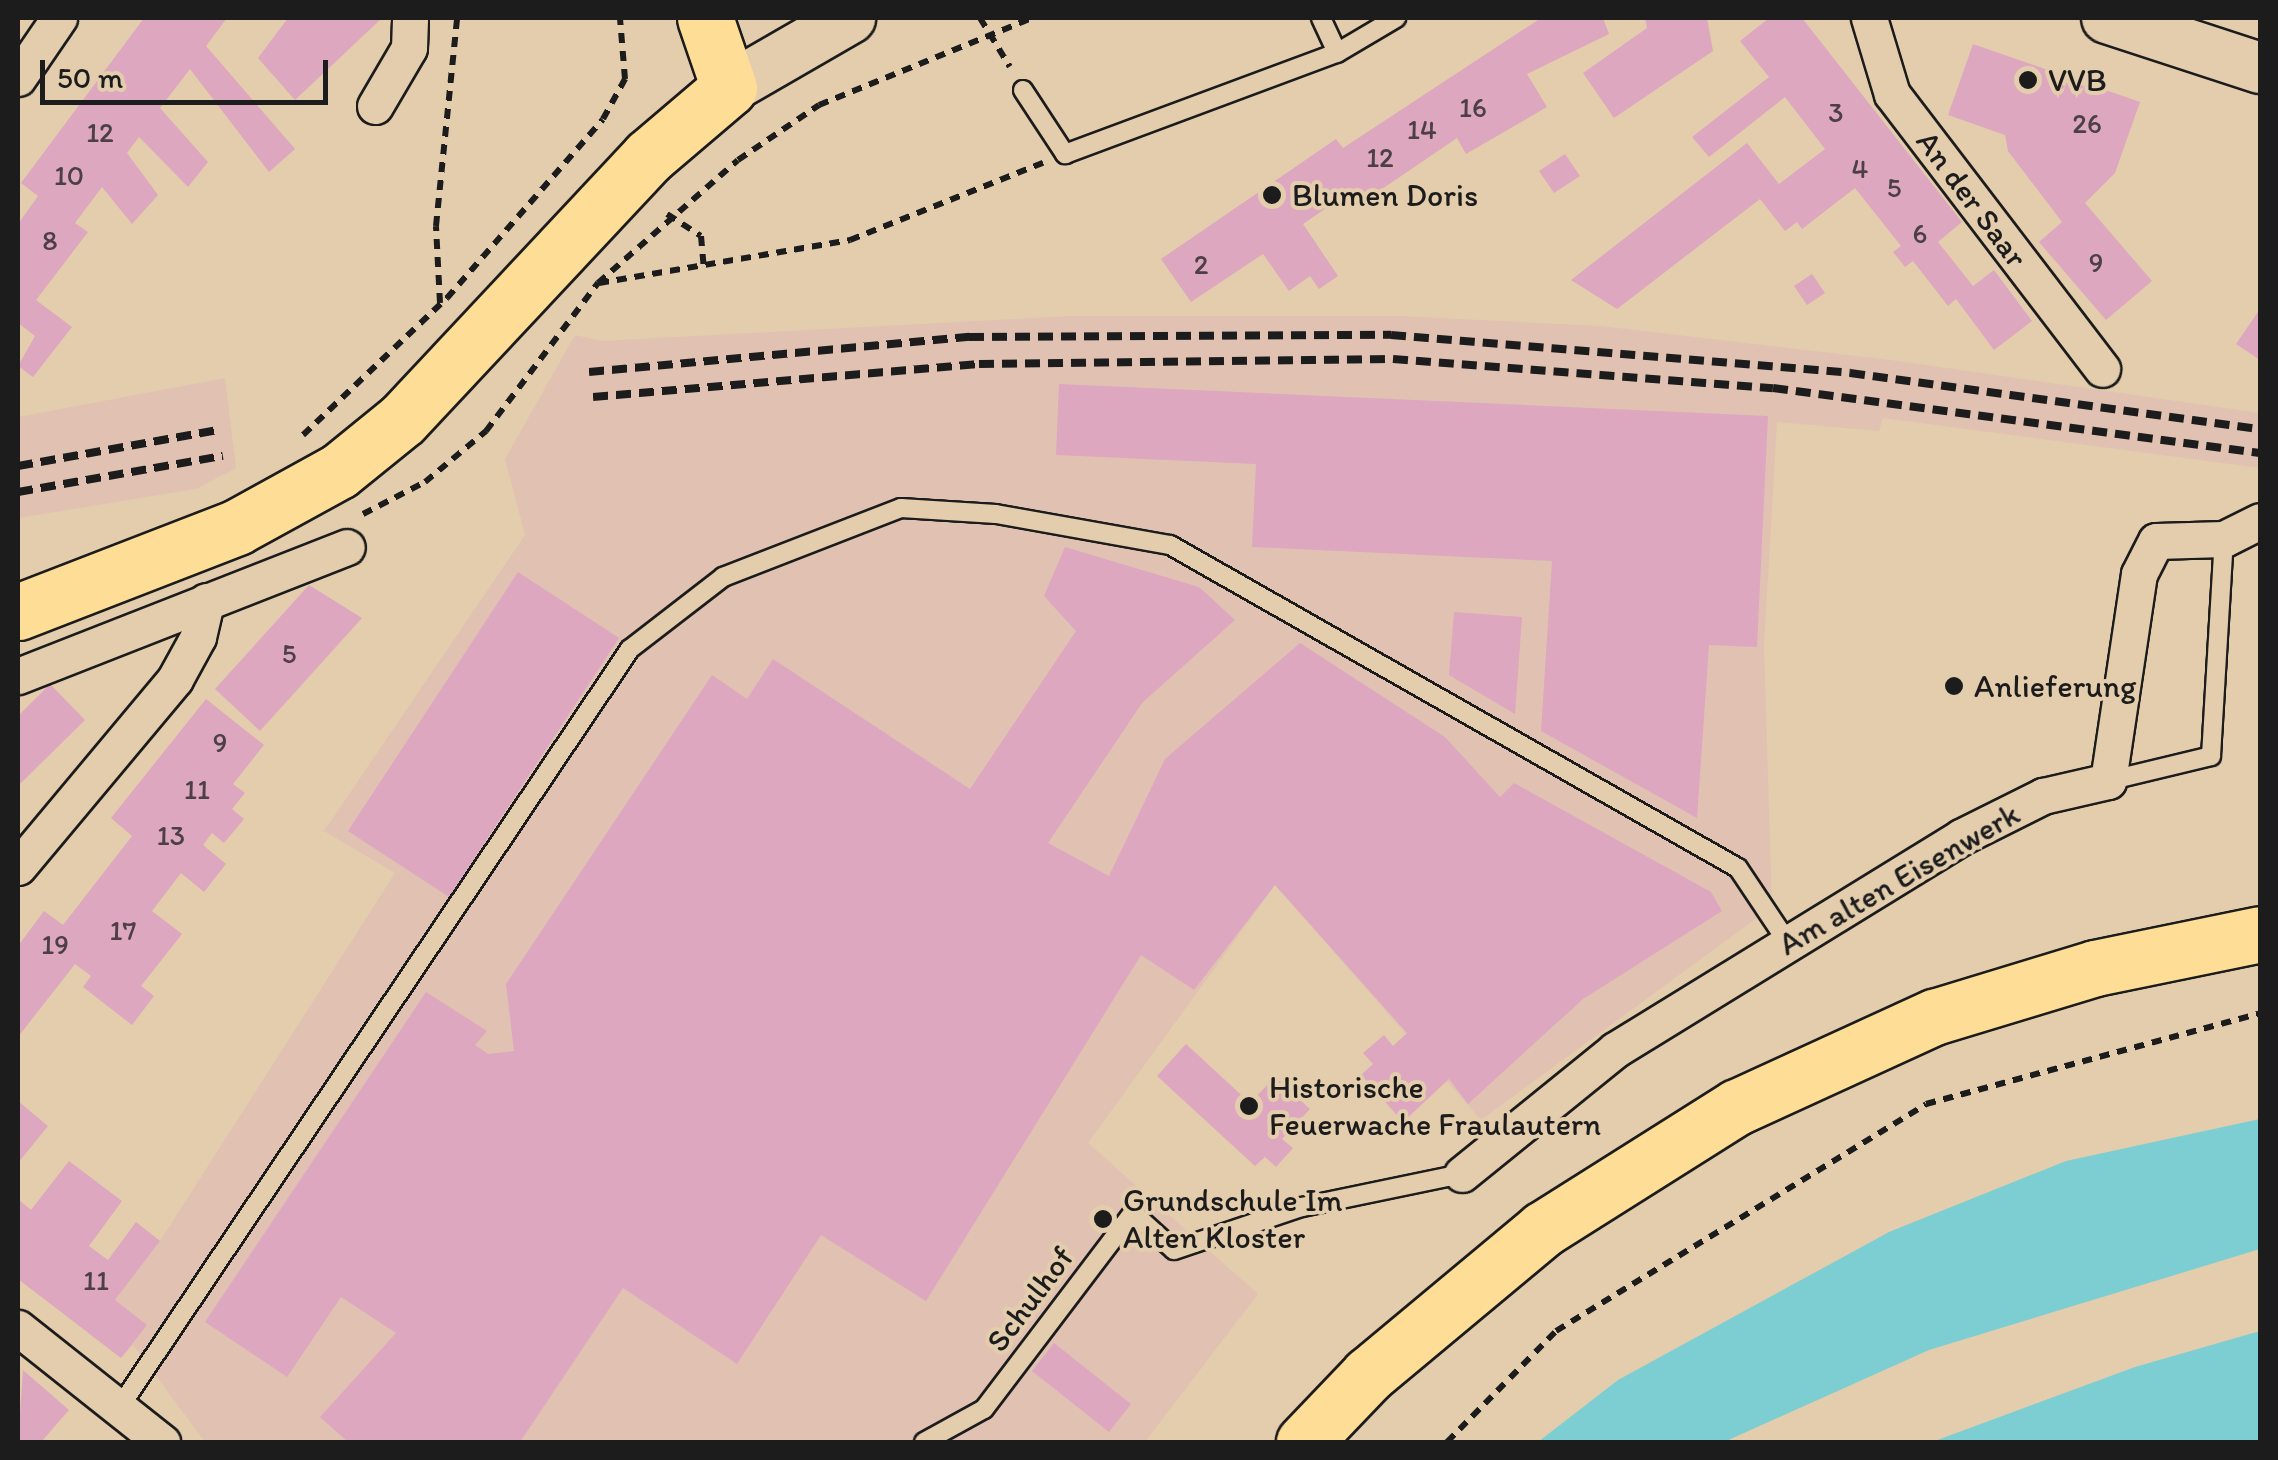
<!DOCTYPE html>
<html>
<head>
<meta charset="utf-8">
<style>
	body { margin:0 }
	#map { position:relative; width:2278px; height:1460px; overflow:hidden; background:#e3cdad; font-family:Itim,sans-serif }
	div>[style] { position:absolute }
	.built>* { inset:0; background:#e1c2b2 }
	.water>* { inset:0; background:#7cced2 }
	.building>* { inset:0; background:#dda7bf }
	.path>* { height:6px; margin-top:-3px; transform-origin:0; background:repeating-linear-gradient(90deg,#1c1c1c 0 10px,transparent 0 18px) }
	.roads { filter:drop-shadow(2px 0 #1c1c1c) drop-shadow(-2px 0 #1c1c1c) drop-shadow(0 2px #1c1c1c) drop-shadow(0 -2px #1c1c1c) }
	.lane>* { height:18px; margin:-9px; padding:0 9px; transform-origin:9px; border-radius:9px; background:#e3cdad }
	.street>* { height:35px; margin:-17.5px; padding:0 17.5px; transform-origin:17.5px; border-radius:17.5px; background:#e3cdad }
	.secondary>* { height:50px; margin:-25px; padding:0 25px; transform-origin:25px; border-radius:25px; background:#e3cdad }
	.primary>* { height:55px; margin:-27.5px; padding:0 27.5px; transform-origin:27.5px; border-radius:27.5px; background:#fedd96 }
	.rail>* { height:8px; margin-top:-4px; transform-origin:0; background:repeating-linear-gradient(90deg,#1c1c1c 0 15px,transparent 0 23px) }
	.dots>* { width:28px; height:28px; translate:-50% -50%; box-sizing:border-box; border:5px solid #e3cdad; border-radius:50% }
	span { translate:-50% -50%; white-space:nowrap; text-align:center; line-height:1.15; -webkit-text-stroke:8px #e3cdad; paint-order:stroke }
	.number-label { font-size:28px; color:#4c3f45 }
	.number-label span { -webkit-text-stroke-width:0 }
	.poi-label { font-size:32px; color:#1c1c1c }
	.left { translate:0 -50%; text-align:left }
	.street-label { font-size:32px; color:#1c1c1c }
	.frame { position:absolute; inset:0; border:20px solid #1c1c1c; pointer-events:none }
	.scale { position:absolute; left:40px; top:60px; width:288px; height:45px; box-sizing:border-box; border:5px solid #1c1c1c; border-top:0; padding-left:12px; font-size:30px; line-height:35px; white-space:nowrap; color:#1c1c1c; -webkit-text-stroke:8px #e3cdad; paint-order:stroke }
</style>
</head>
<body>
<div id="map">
	<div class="built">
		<div style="clip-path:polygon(1069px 316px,1400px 316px,1601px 326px,1891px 360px,2260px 413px,2260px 468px,1883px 418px,1879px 431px,1777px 422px,1764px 646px,1772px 907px,1481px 1120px,1275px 885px,1088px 1143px,1258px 1294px,1145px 1442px,205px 1442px,133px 1345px,121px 1358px,89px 1334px,160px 1241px,395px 873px,324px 831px,525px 535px,505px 459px,575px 335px,602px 341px)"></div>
		<div style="clip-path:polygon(225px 378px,236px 468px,196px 489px,18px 518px,18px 417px)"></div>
	</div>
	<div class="water">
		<div style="clip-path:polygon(2260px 1119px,2260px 1249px,1929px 1350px,1724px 1442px,1538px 1442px,1618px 1380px,1889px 1232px,2066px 1161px)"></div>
		<div style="clip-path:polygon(2260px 1331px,2260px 1442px,1932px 1442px,2135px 1367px)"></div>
	</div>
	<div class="building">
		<div style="clip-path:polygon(144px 18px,227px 18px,206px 46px,295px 149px,269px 172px,190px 69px,160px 108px,208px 162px,188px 187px,139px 137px,127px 153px,158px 195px,132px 224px,102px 187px,75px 223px,88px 232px,36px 300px,72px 327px,33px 377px,18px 366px,35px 336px,18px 323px,18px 224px,38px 196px,21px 183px)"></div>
		<div style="clip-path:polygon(288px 18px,382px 18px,295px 100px,258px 58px)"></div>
		<div style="clip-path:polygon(1541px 18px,1603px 18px,1609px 34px,1527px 74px,1547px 107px,1466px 154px,1457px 138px,1357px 206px,1352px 199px,1336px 210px,1332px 204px,1303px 224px,1338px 276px,1319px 289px,1310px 276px,1289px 291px,1263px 254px,1191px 302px,1161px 259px,1336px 139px,1343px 148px)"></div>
		<div style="clip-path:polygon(1645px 18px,1707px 18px,1713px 51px,1614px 118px,1583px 73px,1647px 28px)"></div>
		<div style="clip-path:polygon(1769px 18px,1802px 18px,1962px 222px,1938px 242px,1973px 286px,1994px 270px,2032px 321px,1994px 350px,1956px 299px,1948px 306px,1913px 261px,1905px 267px,1893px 252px,1901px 246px,1855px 188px,1802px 229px,1797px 222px,1785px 231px,1760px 199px,1617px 309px,1571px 280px,1747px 143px,1779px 184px,1825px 149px,1785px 97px,1709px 157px,1692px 137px,1769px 77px,1740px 41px)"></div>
		<div style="clip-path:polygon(1973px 44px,2140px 102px,2115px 173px,2085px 203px,2152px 281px,2106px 320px,2039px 242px,2062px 222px,2008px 151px,2005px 135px,1948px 115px)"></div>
		<div style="clip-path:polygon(1565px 154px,1580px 176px,1554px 193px,1539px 171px)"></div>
		<div style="clip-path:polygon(1812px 274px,1825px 293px,1807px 305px,1794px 286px)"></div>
		<div style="clip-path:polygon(2260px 309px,2260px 360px,2236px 344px)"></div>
		<div style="clip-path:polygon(1059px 384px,1768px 416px,1757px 647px,1709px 645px,1697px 818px,1541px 731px,1552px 561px,1252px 547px,1256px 464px,1056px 455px)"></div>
		<div style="clip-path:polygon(1065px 547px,1199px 587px,1235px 620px,1142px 703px,1048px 843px,1109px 876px,1165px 759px,1300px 643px,1445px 737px,1500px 797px,1514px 783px,1711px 892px,1722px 911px,1583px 999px,1468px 1104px,1449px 1079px,1403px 1122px,1361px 1075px,1373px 1064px,1363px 1053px,1384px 1035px,1393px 1046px,1407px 1033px,1275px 885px,1194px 990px,1141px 955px,926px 1301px,821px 1235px,737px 1364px,623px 1288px,520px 1442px,348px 1442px,320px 1417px,396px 1333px,341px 1297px,287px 1377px,205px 1322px,426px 992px,487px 1031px,475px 1045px,488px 1054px,514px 1051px,506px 984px,712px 675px,747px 699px,773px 659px,970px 789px,1076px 631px,1044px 596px)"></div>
		<div style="clip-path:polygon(518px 572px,619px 638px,449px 897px,348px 831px)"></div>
		<div style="clip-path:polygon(309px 585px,362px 618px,260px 731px,215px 689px)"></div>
		<div style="clip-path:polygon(1454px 612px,1522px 617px,1515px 714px,1449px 675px)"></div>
		<div style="clip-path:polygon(50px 684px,85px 720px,18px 786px,18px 716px)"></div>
		<div style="clip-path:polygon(206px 699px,264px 745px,233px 784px,245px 793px,232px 809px,244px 819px,224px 843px,212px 833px,203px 845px,226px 864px,204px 892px,181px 873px,152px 911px,182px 934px,141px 986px,154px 996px,132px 1025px,83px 987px,91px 976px,75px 964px,18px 1037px,18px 946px,44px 911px,63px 925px,132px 836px,111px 818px)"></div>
		<div style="clip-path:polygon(1186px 1044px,1250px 1103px,1275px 1077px,1310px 1109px,1282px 1139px,1293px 1148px,1276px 1167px,1265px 1157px,1255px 1166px,1157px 1076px)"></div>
		<div style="clip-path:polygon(18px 1101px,48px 1126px,18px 1163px)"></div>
		<div style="clip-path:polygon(69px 1161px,122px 1201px,89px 1246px,108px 1260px,136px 1222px,160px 1241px,115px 1300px,147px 1325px,121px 1358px,18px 1279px,18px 1199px,31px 1210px)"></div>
		<div style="clip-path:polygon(1054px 1343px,1131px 1404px,1109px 1432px,1032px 1371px)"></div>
		<div style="clip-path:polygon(23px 1370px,69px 1410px,41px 1442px,18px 1442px)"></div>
	</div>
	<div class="path">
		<div style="left:980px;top:18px;width:57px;rotate:58.5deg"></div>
		<div style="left:667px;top:214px;width:40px;rotate:32.9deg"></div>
		<div style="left:701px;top:236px;width:32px;rotate:85deg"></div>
		<div style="left:599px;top:283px;width:255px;rotate:-9.7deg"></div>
		<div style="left:850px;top:240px;width:208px;rotate:-21.8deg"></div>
		<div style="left:440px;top:303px;width:77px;rotate:-93deg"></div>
		<div style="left:436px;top:226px;width:209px;rotate:-84.2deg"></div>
		<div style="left:303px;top:435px;width:199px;rotate:-43.6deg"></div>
		<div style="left:447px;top:298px;width:237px;rotate:-48.9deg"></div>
		<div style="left:603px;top:119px;width:46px;rotate:-61.2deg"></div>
		<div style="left:625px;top:79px;width:61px;rotate:-94.7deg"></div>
		<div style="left:363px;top:514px;width:70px;rotate:-27.3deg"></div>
		<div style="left:425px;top:482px;width:80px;rotate:-39.9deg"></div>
		<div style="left:486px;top:431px;width:186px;rotate:-52.9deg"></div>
		<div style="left:598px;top:283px;width:186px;rotate:-41.3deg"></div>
		<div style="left:738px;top:160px;width:98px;rotate:-34.2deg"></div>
		<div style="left:819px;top:105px;width:230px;rotate:-22.2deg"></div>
		<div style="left:1447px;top:1442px;width:156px;rotate:-45.5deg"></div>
		<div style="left:1556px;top:1331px;width:434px;rotate:-31.5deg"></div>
		<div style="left:1926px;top:1104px;width:346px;rotate:-15.2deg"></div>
	</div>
	<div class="roads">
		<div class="lane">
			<div style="left:1321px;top:18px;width:38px;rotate:65deg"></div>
			<div style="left:1023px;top:90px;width:77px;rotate:56.7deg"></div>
			<div style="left:1065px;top:154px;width:290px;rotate:-20.4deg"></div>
			<div style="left:1337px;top:53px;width:69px;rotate:-30.7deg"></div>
			<div style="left:2108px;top:781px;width:106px;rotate:-13.6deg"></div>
			<div style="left:2211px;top:756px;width:217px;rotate:-86.6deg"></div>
			<div style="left:119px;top:1408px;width:915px;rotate:-56.05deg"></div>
			<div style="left:630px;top:649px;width:118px;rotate:-37.7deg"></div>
			<div style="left:723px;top:577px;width:191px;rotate:-21.2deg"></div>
			<div style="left:901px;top:508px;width:95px;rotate:3.6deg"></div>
			<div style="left:996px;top:514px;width:177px;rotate:10.1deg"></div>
			<div style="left:1170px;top:545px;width:653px;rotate:29.63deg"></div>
			<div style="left:1738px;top:868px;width:90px;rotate:56.3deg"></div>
			<div style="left:924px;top:1442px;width:68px;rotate:-28.8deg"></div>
			<div style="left:984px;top:1409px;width:246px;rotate:-52.8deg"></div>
			<div style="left:1133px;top:1213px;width:55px;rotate:42.1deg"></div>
			<div style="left:1174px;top:1250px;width:135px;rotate:-18.6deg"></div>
			<div style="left:1302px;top:1207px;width:163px;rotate:-11.7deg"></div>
		</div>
		<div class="street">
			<div style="left:1869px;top:18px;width:79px;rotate:73.2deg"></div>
			<div style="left:1892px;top:94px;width:346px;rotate:52.6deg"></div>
			<div style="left:18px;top:78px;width:73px;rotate:-55.7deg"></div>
			<div style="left:375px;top:106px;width:67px;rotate:-59.6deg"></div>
			<div style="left:409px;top:48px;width:30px;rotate:-88deg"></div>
			<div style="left:18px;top:676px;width:353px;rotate:-21.4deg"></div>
			<div style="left:18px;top:867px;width:245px;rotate:-50.1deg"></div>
			<div style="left:175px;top:679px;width:48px;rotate:-61.3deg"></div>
			<div style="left:198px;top:637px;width:37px;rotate:-77deg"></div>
			<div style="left:1462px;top:1174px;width:197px;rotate:-39deg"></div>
			<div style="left:1615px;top:1050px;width:406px;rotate:-31.6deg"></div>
			<div style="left:1961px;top:837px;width:92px;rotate:-26.6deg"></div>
			<div style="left:2043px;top:796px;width:67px;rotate:-13deg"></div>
			<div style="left:2108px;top:781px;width:209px;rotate:-81.5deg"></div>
			<div style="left:2139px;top:574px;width:37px;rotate:-63deg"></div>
			<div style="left:2156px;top:541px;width:68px;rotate:-1.7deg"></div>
			<div style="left:2224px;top:539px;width:40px;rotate:-26.6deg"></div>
			<div style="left:18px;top:1328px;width:184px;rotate:38.4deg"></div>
		</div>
		<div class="secondary">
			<div style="left:2107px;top:18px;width:161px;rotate:18.1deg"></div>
			<div style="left:729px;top:88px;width:140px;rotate:-30deg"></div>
		</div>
		<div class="primary">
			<div style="left:18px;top:612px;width:235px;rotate:-21.2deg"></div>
			<div style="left:237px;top:527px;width:116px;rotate:-28.8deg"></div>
			<div style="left:339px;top:471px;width:82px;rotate:-39.1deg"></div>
			<div style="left:403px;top:419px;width:359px;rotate:-46.9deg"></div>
			<div style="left:648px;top:157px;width:106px;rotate:-40.4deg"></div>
			<div style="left:729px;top:88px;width:74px;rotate:-108.9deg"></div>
			<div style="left:1304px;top:1442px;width:93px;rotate:-46.3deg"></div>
			<div style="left:1368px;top:1375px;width:228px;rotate:-39.8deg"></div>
			<div style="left:1543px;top:1229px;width:229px;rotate:-32.2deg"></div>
			<div style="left:1737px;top:1107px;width:217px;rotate:-24.6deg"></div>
			<div style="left:1934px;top:1017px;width:168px;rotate:-16.9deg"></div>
			<div style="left:2095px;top:968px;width:168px;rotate:-11.6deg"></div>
		</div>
	</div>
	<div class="rail">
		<div style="left:589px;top:372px;width:382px;rotate:-5.3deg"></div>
		<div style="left:969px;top:337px;width:422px;rotate:-0.3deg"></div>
		<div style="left:1391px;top:335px;width:461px;rotate:4.7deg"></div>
		<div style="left:1850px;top:373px;width:414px;rotate:7.8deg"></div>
		<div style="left:593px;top:397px;width:387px;rotate:-4.9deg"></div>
		<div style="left:979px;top:364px;width:414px;rotate:-0.7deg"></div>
		<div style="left:1393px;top:359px;width:381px;rotate:4.4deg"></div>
		<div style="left:1773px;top:388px;width:491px;rotate:7.6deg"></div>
		<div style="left:18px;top:466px;width:203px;rotate:-10.2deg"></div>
		<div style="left:18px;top:492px;width:208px;rotate:-10deg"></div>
	</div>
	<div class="dots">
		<div style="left:2028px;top:80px;background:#1c1c1c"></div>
		<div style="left:1272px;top:195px;background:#1c1c1c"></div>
		<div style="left:1954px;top:686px;background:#1c1c1c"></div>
		<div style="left:1249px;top:1106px;background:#1c1c1c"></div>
		<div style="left:1103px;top:1219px;background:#1c1c1c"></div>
	</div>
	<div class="number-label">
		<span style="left:1473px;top:107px">16</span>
		<span style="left:1836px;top:112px">3</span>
		<span style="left:2087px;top:123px">26</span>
		<span style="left:1422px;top:129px">14</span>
		<span style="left:100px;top:132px">12</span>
		<span style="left:1380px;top:157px">12</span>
		<span style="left:1860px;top:168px">4</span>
		<span style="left:69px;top:175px">10</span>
		<span style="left:1894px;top:187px">5</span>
		<span style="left:1920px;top:233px">6</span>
		<span style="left:50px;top:240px">8</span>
		<span style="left:2096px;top:262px">9</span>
		<span style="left:1201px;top:264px">2</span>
		<span style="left:289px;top:653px">5</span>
		<span style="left:220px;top:742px">9</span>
		<span style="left:197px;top:789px">11</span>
		<span style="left:171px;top:835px">13</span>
		<span style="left:123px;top:930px">17</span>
		<span style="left:55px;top:944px">19</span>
		<span style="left:96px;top:1280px">11</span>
	</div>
	<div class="poi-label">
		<span class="left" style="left:2048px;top:80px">VVB</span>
		<span class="left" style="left:1292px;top:195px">Blumen Doris</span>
		<span class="left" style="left:1974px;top:686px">Anlieferung</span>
		<span class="left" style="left:1269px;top:1106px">Historische<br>Feuerwache Fraulautern</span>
		<span class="left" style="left:1123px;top:1219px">Grundschule Im<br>Alten Kloster</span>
	</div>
	<div class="street-label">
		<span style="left:1972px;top:199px;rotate:53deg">An der Saar</span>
		<span style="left:1899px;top:879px;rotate:-30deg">Am alten Eisenwerk</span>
		<span style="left:1030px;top:1299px;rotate:-53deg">Schulhof</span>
	</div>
	<div class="frame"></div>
	<div class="scale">50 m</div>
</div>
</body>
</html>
